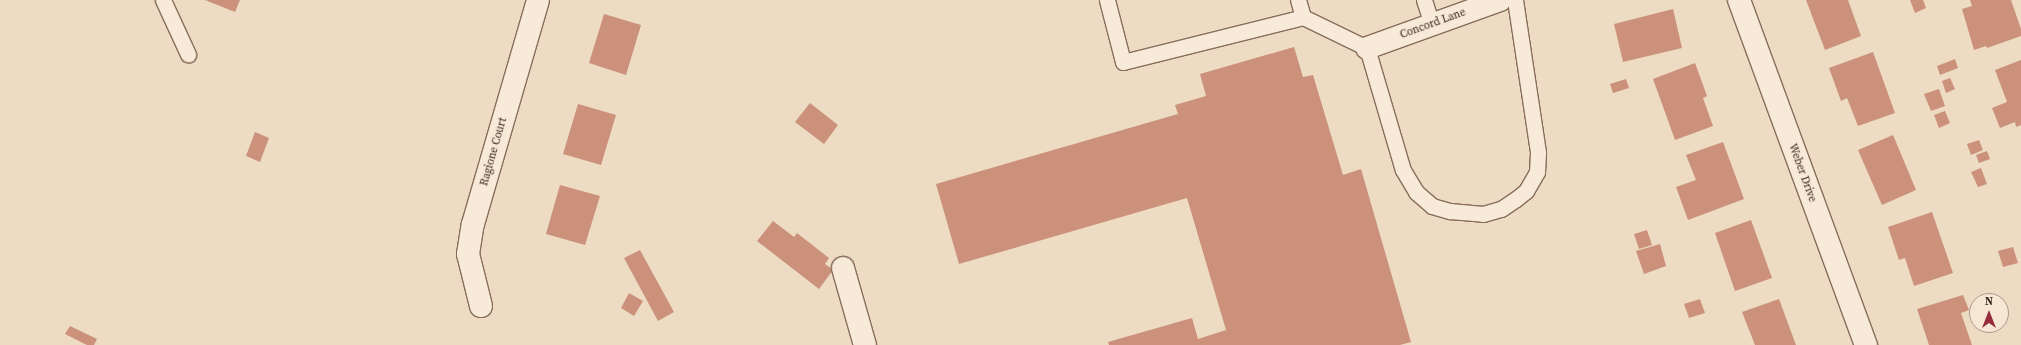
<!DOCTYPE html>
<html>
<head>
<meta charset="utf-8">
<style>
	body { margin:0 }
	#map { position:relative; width:2021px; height:345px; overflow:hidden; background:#eddbc4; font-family:"Source Serif 4",serif }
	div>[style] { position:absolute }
	.building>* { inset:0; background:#cb917b }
	.roads { filter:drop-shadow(1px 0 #886d5b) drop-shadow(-1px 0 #886d5b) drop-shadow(0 1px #886d5b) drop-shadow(0 -1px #886d5b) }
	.lane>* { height:15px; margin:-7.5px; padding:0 7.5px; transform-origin:7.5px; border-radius:7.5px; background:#f8ead8 }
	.street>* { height:22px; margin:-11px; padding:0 11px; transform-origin:11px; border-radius:11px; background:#f8ead8 }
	span { translate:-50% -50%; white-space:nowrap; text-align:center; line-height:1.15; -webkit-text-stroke:3px #f5e7d4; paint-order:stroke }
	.street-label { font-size:11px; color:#38271f }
	.north { position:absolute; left:1969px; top:293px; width:40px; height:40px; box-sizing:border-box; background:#f5e7d4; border:1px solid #a99a8c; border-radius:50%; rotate:0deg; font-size:11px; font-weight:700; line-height:16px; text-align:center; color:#38271f }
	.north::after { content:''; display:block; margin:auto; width:14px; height:18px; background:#962c3c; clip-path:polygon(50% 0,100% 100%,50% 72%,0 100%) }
</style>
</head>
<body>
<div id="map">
	<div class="building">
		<div style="clip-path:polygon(205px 0,240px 0,235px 12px)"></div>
		<div style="clip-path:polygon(1806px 0,1848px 0,1861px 36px,1825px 50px)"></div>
		<div style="clip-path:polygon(1910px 0,1923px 0,1926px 8px,1915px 13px)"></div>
		<div style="clip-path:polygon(1970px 0,2011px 0,2021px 29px,2021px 36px,1987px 48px,1986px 46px,1974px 50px,1962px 9px,1972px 6px)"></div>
		<div style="clip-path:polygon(1673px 9px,1682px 48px,1623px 62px,1614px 24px)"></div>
		<div style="clip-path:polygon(604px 14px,641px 25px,626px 75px,589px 63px)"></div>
		<div style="clip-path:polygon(1294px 47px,1303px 77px,1313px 75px,1343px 175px,1361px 169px,1411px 342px,1400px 345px,1109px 345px,1108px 342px,1192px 318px,1198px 339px,1226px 330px,1187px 198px,959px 264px,936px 184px,1178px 114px,1175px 105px,1206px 96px,1200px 74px)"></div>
		<div style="clip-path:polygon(1873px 52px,1895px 113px,1858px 126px,1847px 98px,1841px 101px,1829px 68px)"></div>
		<div style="clip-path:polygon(1955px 59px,1958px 68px,1940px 75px,1937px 66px)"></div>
		<div style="clip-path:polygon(2021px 60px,2021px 125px,2016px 127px,2015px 122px,2000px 128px,1992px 108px,2007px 102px,1995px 70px)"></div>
		<div style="clip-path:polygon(1695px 63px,1707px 96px,1703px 98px,1713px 126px,1675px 140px,1653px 79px)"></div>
		<div style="clip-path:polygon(1950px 78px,1955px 89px,1946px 93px,1942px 81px)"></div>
		<div style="clip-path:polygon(1626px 79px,1629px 88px,1613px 93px,1610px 84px)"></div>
		<div style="clip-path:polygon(1939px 89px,1945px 106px,1931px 111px,1924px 94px)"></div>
		<div style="clip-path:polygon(810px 103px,838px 125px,824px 144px,795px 122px)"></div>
		<div style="clip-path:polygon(578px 104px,616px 115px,601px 165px,563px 154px)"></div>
		<div style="clip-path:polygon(1945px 111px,1950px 123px,1939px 128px,1934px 115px)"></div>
		<div style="clip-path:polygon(255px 132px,269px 138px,260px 162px,246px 156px)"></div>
		<div style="clip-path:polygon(1893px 135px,1916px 190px,1882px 205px,1858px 150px)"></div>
		<div style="clip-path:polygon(1979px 140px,1983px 150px,1971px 155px,1967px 144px)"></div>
		<div style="clip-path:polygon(1723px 142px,1744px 199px,1688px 220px,1676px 187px,1696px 180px,1686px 155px)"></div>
		<div style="clip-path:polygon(1987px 151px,1990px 159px,1979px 163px,1976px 155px)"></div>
		<div style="clip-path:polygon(1981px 168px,1987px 184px,1978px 187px,1971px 172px)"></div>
		<div style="clip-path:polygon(560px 185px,600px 196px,585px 245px,546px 234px)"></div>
		<div style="clip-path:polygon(1932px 212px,1953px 273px,1914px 286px,1905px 258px,1899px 260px,1888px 227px)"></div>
		<div style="clip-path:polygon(1751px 220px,1772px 278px,1735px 291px,1715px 233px)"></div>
		<div style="clip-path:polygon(773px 221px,794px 237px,797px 233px,829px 258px,825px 264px,833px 270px,819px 289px,757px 241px)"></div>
		<div style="clip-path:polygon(1647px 230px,1652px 245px,1639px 249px,1634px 234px)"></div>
		<div style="clip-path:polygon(1660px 244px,1666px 266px,1644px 274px,1636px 251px)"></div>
		<div style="clip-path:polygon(2013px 247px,2018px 263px,2003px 267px,1998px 251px)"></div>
		<div style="clip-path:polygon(640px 250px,674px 312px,658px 321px,624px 258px)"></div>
		<div style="clip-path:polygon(629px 293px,643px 301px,634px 316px,621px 308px)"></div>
		<div style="clip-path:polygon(1963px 295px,1969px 310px,1961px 313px,1972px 345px,1929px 345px,1917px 309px)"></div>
		<div style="clip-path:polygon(1700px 299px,1705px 313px,1689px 318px,1684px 304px)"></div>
		<div style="clip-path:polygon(1779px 299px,1796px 345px,1755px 345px,1742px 312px)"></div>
		<div style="clip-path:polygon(70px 326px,97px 339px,94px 345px,87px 345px,65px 334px)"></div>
	</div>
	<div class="roads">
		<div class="lane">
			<div style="left:163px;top:0;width:60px;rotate:65.2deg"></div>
			<div style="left:1107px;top:0;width:64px;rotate:75.5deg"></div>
			<div style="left:1123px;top:62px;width:186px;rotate:-14deg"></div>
			<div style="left:1303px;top:17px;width:18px;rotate:-106deg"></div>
			<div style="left:1424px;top:0;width:25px;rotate:72deg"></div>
			<div style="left:1303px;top:17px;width:71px;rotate:25.8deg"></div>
			<div style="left:1367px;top:48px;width:127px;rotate:73.6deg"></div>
			<div style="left:1403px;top:170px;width:26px;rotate:59deg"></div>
			<div style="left:1416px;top:192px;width:21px;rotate:41deg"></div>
			<div style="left:1432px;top:206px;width:19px;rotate:16deg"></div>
			<div style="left:1450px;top:211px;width:33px;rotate:5deg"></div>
			<div style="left:1483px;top:214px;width:19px;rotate:-16deg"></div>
			<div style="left:1501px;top:209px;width:18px;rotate:-34deg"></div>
			<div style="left:1516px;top:199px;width:13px;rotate:-39deg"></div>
			<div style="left:1526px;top:191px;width:22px;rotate:-60deg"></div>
			<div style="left:1537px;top:172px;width:20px;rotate:-87deg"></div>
			<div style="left:1538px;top:152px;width:154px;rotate:-98.6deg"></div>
		</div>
		<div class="street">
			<div style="left:1739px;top:0;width:368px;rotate:69.8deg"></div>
			<div style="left:1367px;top:48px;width:141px;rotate:-19.8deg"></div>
			<div style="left:843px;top:268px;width:80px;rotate:74.1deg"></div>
			<div style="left:481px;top:306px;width:54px;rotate:-104deg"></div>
			<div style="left:468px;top:254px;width:30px;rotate:-81deg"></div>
			<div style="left:473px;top:224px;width:233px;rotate:-73.8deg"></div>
		</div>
	</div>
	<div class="street-label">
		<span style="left:1433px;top:24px;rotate:-20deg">Concord Lane</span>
		<span style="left:494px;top:152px;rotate:-74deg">Ragione Court</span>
		<span style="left:1802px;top:173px;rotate:70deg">Weber Drive</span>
	</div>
	<div class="north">N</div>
</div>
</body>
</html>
